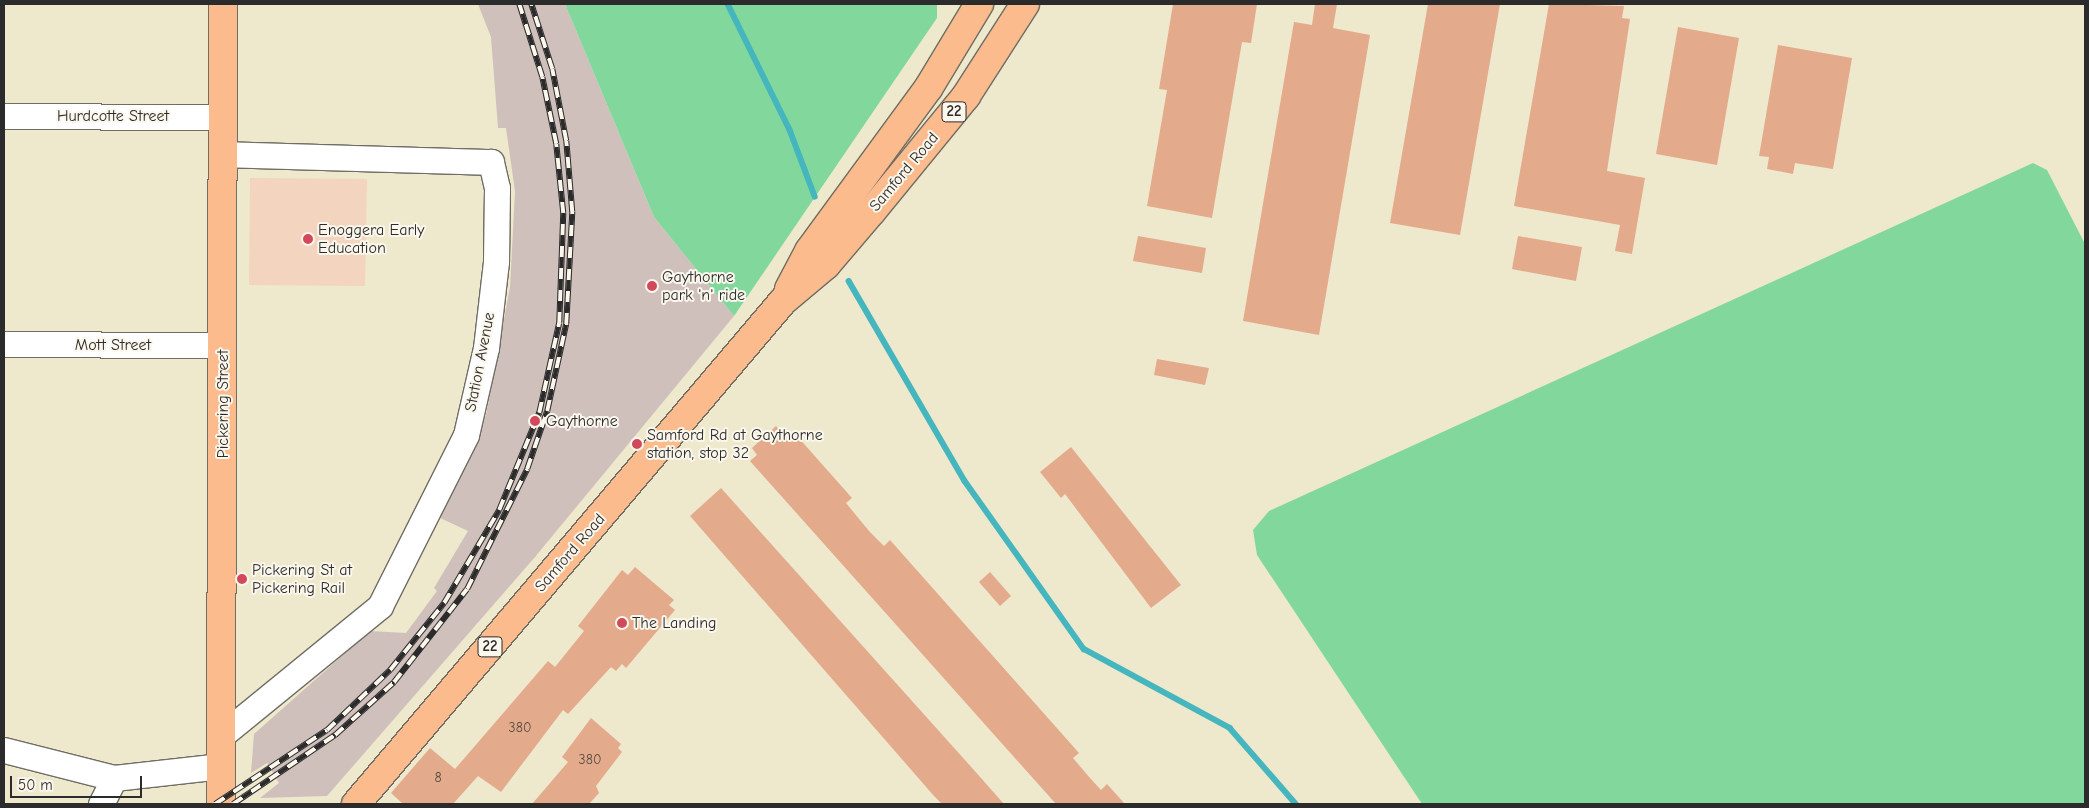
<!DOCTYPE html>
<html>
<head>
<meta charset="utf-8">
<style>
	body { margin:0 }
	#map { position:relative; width:2089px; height:808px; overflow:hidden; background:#eee8cd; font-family:"Comic Neue",sans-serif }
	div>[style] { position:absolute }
	.built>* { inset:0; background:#f3d4bf }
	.industrial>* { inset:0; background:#cfc0bb }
	.green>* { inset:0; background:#82d89c }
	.stream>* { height:5.5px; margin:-2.75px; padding:0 2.75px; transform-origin:2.75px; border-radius:2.75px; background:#46b6be }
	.building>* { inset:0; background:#e3ab8c }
	.roads { filter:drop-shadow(1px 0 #6f6d64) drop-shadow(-1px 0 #6f6d64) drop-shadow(0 1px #6f6d64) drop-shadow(0 -1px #6f6d64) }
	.minor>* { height:25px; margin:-12.5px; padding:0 12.5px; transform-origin:12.5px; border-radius:12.5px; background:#fff }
	.major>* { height:28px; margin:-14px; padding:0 14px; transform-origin:14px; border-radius:14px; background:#fbbb8c }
	.rail>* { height:5.5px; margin-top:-2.75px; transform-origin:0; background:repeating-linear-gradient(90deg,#fbf7ec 0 11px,#2b2b2b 0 22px); box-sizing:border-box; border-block:1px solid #2b2b2b }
	.dots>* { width:14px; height:14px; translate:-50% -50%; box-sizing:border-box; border:2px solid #fbf7ec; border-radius:50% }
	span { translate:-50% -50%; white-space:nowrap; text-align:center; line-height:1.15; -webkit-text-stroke:4px #fbf7ec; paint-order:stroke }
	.number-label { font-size:14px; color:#594b43 }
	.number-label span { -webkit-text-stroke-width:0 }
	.shield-label span { padding:1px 4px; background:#fbf7ec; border:1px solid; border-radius:4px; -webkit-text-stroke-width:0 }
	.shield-label { font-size:15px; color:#2b2b2b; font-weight:700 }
	.street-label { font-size:16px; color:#2b2b2b }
	.poi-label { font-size:16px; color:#2b2b2b }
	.left { translate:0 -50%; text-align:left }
	.frame { position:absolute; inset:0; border:5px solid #2b2b2b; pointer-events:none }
	.scale { position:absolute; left:10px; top:776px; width:132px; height:22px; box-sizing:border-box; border:2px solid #2b2b2b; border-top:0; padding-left:6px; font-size:15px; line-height:18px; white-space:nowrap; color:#2b2b2b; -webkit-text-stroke:4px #fbf7ec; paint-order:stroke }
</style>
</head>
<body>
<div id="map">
	<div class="built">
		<div style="clip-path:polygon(250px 178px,367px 179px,365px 286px,249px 285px)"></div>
	</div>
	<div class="industrial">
		<div style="clip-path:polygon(478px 4px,565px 4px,654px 217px,734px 316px,535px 557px,327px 796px,260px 798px,279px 783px,267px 763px,251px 773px,254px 734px,370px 631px,406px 633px,437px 591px,434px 588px,468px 531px,436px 516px,486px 415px,510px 287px,515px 191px,506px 128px,498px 128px,491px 37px)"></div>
	</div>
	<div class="green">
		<div style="clip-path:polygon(565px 4px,937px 4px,937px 18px,734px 316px,654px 217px)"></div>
		<div style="clip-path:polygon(2033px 163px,2047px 170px,2085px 244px,2085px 804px,1422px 804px,1257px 555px,1253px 530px,1269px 511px)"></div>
	</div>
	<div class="stream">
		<div style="left:728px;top:4px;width:140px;rotate:63.8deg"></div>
		<div style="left:790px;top:130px;width:71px;rotate:69.3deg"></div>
		<div style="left:849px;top:281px;width:231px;rotate:59.9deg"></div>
		<div style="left:965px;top:481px;width:206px;rotate:54.7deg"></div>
		<div style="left:1084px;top:649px;width:166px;rotate:28.4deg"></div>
		<div style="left:1230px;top:728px;width:101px;rotate:49deg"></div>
	</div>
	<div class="building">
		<div style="clip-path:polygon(1173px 4px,1257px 4px,1251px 43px,1242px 42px,1212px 218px,1147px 206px,1167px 90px,1159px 89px)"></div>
		<div style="clip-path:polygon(1315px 4px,1337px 4px,1333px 28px,1370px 35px,1319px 335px,1243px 321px,1294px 22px,1312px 25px)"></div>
		<div style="clip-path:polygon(1428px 4px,1500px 4px,1460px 235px,1390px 223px)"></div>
		<div style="clip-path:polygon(1549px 4px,1624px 6px,1622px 18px,1630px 19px,1607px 171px,1645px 178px,1632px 254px,1615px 251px,1620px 225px,1514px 206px)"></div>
		<div style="clip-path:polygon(1678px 27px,1739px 38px,1717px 165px,1656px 154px)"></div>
		<div style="clip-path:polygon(1778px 45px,1852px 58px,1833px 169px,1795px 163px,1793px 174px,1767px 169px,1769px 157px,1759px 156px)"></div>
		<div style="clip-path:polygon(1138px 236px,1206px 248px,1202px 273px,1133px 261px)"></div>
		<div style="clip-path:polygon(1518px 236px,1582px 247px,1576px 281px,1512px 269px)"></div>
		<div style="clip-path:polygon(1157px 359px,1209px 368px,1205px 385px,1154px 375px)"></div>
		<div style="clip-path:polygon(776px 426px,791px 442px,797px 436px,852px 498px,846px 503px,869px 531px,884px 546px,890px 540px,1079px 753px,1073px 758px,1090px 778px,1101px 790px,1107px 784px,1125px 804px,1056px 804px,750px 461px,757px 455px,752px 448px)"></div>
		<div style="clip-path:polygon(1071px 447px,1181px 585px,1151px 608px,1065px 494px,1061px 498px,1040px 472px)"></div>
		<div style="clip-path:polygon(721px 488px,973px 769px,1004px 804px,942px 804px,934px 796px,690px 516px)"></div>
		<div style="clip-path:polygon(635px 567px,674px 600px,669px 605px,675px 610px,626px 668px,622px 664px,616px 671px,611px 667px,568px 714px,563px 710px,501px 792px,478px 776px,453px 804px,403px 804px,391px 793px,430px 748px,455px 769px,548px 661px,555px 667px,584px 631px,578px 626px,622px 570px,628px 575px)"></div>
		<div style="clip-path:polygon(990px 572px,1011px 596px,1000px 606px,979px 582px)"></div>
		<div style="clip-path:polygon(591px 718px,621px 744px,618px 748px,622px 752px,596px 786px,599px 793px,589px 804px,532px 804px,568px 762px,562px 757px)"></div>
	</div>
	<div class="roads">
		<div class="minor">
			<div style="left:4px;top:116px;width:219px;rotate:0.3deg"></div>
			<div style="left:4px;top:344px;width:219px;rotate:0.3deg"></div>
			<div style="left:222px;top:735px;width:204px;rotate:-39.2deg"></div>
			<div style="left:380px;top:606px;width:191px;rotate:-63.3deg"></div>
			<div style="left:466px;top:435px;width:89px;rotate:-77.1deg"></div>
			<div style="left:486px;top:348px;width:88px;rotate:-83.4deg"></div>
			<div style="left:496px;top:261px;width:73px;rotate:-89.2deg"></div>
			<div style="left:497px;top:188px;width:27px;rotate:-103deg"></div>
			<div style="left:491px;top:162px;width:268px;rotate:-178.3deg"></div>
			<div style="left:4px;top:750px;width:114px;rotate:14.3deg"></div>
			<div style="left:114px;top:778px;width:108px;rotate:-6.4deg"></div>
			<div style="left:101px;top:804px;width:29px;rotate:-63deg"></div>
		</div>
		<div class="major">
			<div style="left:789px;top:289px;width:43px;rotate:-62.2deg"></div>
			<div style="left:809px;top:251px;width:203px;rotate:-53.8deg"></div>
			<div style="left:929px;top:87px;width:97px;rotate:-58.9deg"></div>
			<div style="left:221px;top:804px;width:800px;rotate:-89.86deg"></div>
			<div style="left:356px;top:804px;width:660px;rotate:-49.67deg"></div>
			<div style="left:783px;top:301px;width:56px;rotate:-39.9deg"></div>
			<div style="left:826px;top:265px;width:71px;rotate:-49.6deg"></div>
			<div style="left:872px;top:211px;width:149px;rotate:-50.7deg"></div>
			<div style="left:966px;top:96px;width:109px;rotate:-57.3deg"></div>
		</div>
	</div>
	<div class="rail">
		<div style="left:215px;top:804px;width:134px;rotate:-33.5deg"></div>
		<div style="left:327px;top:730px;width:87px;rotate:-43.6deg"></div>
		<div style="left:390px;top:670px;width:86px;rotate:-51.1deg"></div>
		<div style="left:444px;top:603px;width:108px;rotate:-59.4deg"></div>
		<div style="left:499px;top:510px;width:105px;rotate:-67.6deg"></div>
		<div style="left:539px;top:413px;width:92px;rotate:-77.5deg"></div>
		<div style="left:559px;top:323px;width:110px;rotate:-87.9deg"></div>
		<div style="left:563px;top:213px;width:69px;rotate:-95.8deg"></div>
		<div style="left:556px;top:144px;width:68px;rotate:-101.8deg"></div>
		<div style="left:542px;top:77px;width:77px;rotate:-107.5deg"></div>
		<div style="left:233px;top:804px;width:123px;rotate:-34.1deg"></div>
		<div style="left:335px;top:735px;width:79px;rotate:-41.9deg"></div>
		<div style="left:394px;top:682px;width:118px;rotate:-51.9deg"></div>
		<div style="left:467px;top:589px;width:134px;rotate:-63.4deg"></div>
		<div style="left:527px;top:469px;width:61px;rotate:-71deg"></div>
		<div style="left:547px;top:411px;width:89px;rotate:-77.7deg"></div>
		<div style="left:566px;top:324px;width:112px;rotate:-86.9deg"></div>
		<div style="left:572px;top:212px;width:71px;rotate:-94.8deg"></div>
		<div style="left:566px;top:141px;width:73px;rotate:-101deg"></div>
		<div style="left:552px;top:69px;width:68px;rotate:-107.9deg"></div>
	</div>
	<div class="dots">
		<div style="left:308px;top:239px;background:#d1495b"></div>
		<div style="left:652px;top:286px;background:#d1495b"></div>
		<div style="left:535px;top:421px;background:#d1495b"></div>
		<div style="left:637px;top:444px;background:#d1495b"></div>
		<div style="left:242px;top:579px;background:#d1495b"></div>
		<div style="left:622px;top:623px;background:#d1495b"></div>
	</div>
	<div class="number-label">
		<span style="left:520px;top:728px">380</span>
		<span style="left:590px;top:760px">380</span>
		<span style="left:438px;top:778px">8</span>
	</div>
	<div class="shield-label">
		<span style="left:954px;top:112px">22</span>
		<span style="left:490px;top:647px">22</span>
	</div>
	<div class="street-label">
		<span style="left:113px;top:116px">Hurdcotte Street</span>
		<span style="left:904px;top:172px;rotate:-50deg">Samford Road</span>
		<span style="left:113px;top:345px">Mott Street</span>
		<span style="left:480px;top:362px;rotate:-79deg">Station Avenue</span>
		<span style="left:223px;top:404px;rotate:-90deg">Pickering Street</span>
		<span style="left:570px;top:553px;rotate:-49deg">Samford Road</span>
	</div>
	<div class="poi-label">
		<span class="left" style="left:318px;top:239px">Enoggera Early<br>Education</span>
		<span class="left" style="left:662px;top:286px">Gaythorne<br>park 'n' ride</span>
		<span class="left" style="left:546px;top:421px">Gaythorne</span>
		<span class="left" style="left:647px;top:444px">Samford Rd at Gaythorne<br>station, stop 32</span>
		<span class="left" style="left:252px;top:579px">Pickering St at<br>Pickering Rail</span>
		<span class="left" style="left:632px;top:623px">The Landing</span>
	</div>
	<div class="frame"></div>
	<div class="scale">50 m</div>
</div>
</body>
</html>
